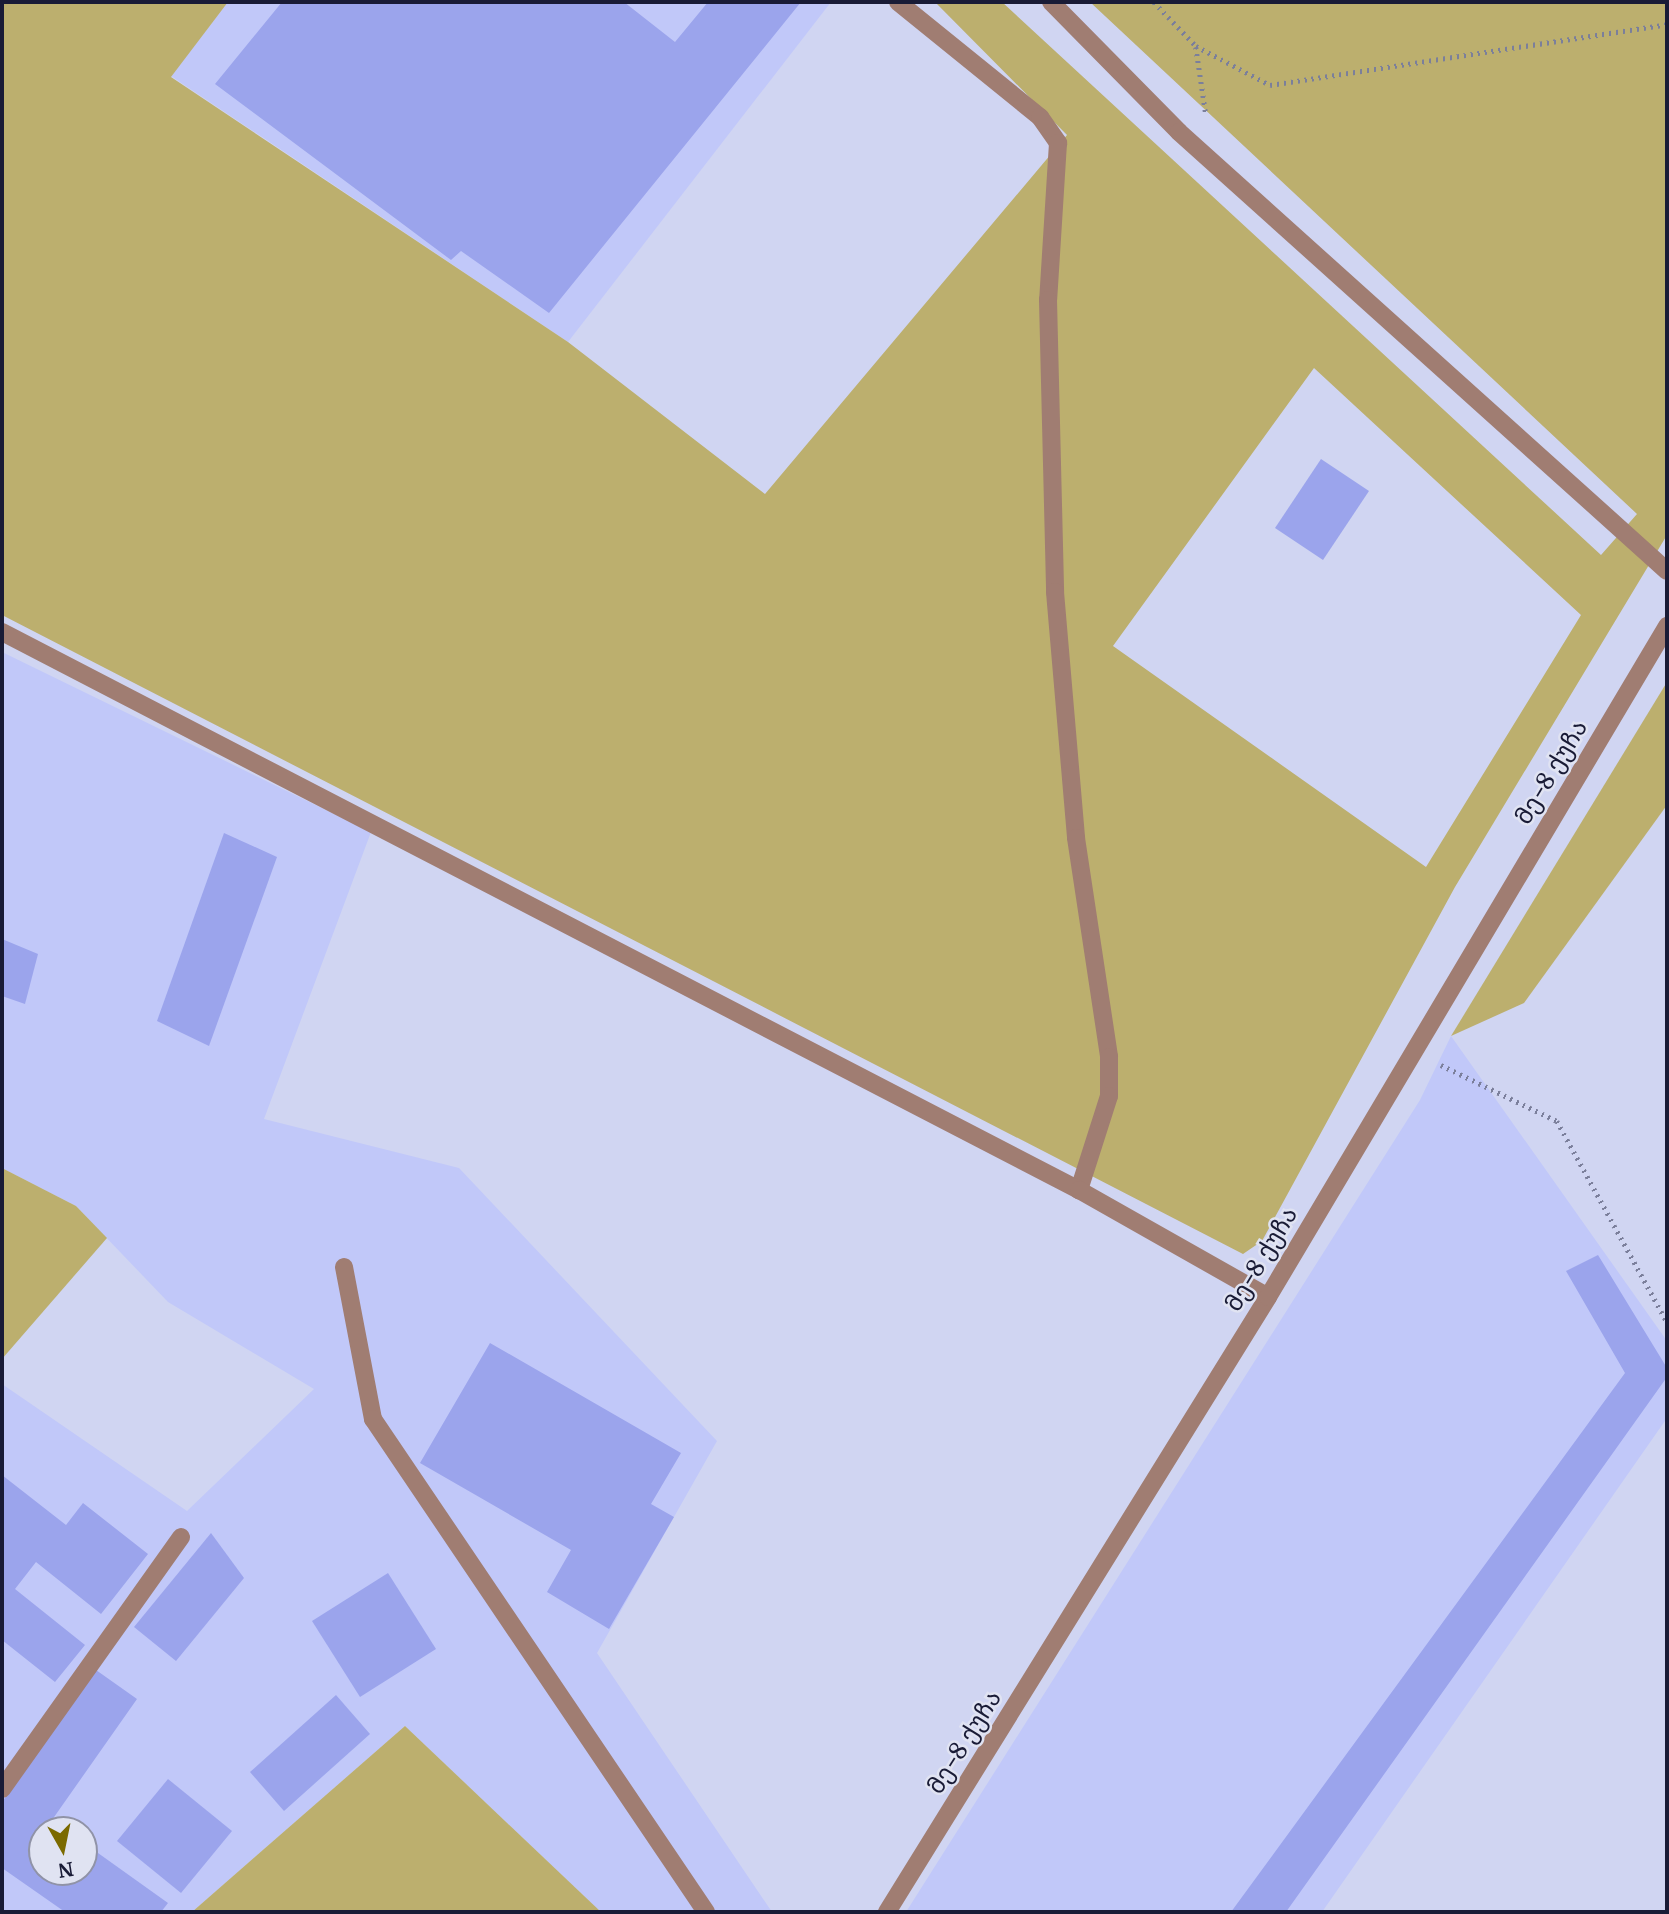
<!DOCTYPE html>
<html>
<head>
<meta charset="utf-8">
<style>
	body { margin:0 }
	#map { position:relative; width:1669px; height:1914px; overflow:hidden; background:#d0d5f2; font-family:Merriweather,"Noto Sans Georgian",serif }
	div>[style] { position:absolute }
	.built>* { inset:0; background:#c1c8f9 }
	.green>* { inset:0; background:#bcaf6e }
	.building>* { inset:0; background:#9ba4ec }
	.path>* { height:4.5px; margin-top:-2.25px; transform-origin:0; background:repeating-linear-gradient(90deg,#7b7f9b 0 2px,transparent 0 7px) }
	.minor>* { height:18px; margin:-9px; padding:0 9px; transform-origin:9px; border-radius:9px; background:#a07d72 }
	span { translate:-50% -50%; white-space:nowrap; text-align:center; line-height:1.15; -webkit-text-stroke:5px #e0e3f2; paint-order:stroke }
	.street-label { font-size:24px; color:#191b36 }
	.frame { position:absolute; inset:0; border:4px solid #191b36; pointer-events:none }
	.north { position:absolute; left:28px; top:1816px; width:70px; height:70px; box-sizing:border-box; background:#e0e3f2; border:2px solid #9093a7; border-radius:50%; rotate:171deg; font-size:19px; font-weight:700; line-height:28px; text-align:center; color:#191b36 }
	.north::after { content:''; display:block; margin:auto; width:24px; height:32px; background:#7b6a00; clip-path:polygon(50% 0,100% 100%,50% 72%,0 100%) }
</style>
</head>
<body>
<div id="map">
	<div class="built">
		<div style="clip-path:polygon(228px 2px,831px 2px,568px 342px,171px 76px)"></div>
		<div style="clip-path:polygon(evenodd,2px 652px,371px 832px,264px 1119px,459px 1168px,717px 1441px,597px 1653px,772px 1912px,601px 1912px,405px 1726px,192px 1912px,2px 1912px,2px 1384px,187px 1511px,314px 1389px,168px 1302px,76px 1206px,2px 1168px,2px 652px,42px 1830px,84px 1830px,84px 1872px,42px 1872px,42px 1830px)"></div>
		<div style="clip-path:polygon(1451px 1036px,1667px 1341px,1667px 1418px,1322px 1912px,906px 1912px,1420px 1100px)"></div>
	</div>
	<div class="green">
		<div style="clip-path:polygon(evenodd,2px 2px,228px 2px,171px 77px,568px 342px,765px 494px,1067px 135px,935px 2px,1002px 2px,1601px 555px,1637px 514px,1090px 2px,1667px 2px,1667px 535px,1455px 887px,1262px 1241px,1243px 1254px,2px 615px,2px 2px,1314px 368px,1581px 615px,1426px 867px,1113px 646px,1314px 368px)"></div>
		<div style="clip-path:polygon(1667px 682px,1667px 805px,1524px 1003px,1451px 1036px)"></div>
		<div style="clip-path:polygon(2px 1168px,76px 1206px,107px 1238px,2px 1359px)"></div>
		<div style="clip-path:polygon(405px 1726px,601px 1912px,192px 1912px)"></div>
	</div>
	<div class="building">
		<div style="clip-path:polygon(282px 2px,624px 2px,675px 42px,708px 2px,801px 2px,549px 313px,461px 251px,451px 260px,215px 84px)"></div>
		<div style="clip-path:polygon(1321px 459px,1369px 491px,1323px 560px,1275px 528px)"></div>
		<div style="clip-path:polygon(224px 833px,277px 857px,209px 1046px,157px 1021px)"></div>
		<div style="clip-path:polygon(2px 939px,38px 954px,25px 1004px,2px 996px)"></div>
		<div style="clip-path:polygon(1598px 1255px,1667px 1368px,1667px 1377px,1286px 1912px,1231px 1912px,1625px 1373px,1566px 1271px)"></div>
		<div style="clip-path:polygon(490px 1343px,681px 1453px,651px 1504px,674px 1517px,609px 1629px,547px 1592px,571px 1550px,420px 1463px)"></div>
		<div style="clip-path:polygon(2px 1475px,66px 1525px,83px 1503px,148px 1554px,101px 1614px,36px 1562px,15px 1589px,85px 1645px,55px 1682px,2px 1640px)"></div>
		<div style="clip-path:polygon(211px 1533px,244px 1578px,176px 1661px,134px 1627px)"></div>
		<div style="clip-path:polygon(388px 1573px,436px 1649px,360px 1697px,312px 1621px)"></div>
		<div style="clip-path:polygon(96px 1670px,137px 1699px,52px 1820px,66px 1830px,42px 1830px,42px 1872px,84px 1872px,84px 1843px,168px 1903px,161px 1912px,65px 1912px,2px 1868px,2px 1802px)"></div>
		<div style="clip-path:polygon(336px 1695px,370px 1734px,284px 1811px,250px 1772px)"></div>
		<div style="clip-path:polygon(168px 1779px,232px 1831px,181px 1893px,117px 1841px)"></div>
	</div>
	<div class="path">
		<div style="left:1154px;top:2px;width:61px;rotate:46.3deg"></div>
		<div style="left:1196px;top:46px;width:84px;rotate:27.8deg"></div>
		<div style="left:1270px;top:85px;width:402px;rotate:-8.7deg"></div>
		<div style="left:1196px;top:47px;width:69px;rotate:81.6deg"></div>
		<div style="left:1441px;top:1065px;width:129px;rotate:25.8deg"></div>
		<div style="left:1557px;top:1121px;width:229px;rotate:61.3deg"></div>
	</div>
	<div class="minor">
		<div style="left:898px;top:2px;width:183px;rotate:39deg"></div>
		<div style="left:1040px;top:117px;width:32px;rotate:55deg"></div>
		<div style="left:1058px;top:143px;width:157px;rotate:93.6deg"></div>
		<div style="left:1048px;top:300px;width:292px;rotate:88.6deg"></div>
		<div style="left:1055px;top:592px;width:247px;rotate:85.1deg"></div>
		<div style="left:1076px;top:838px;width:221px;rotate:81.4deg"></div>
		<div style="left:1109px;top:1057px;width:39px;rotate:90deg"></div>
		<div style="left:1109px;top:1096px;width:99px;rotate:107.7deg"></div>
		<div style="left:1051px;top:2px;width:182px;rotate:45.4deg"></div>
		<div style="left:1179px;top:132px;width:656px;rotate:41.97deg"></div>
		<div style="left:2px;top:632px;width:1213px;rotate:27.39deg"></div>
		<div style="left:1079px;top:1190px;width:217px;rotate:29.5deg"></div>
		<div style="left:344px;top:1267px;width:155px;rotate:79.2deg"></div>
		<div style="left:373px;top:1419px;width:595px;rotate:55.96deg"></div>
		<div style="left:2px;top:1789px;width:309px;rotate:-54.6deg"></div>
		<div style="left:887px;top:1912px;width:723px;rotate:-58.22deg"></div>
		<div style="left:1268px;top:1297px;width:781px;rotate:-59.26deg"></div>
	</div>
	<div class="street-label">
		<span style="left:1551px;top:772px;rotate:-59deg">მე-8 ქუჩა</span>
		<span style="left:1261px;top:1259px;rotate:-59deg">მე-8 ქუჩა</span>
		<span style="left:964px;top:1742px;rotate:-58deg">მე-8 ქუჩა</span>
	</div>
	<div class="frame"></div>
	<div class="north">N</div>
</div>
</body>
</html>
